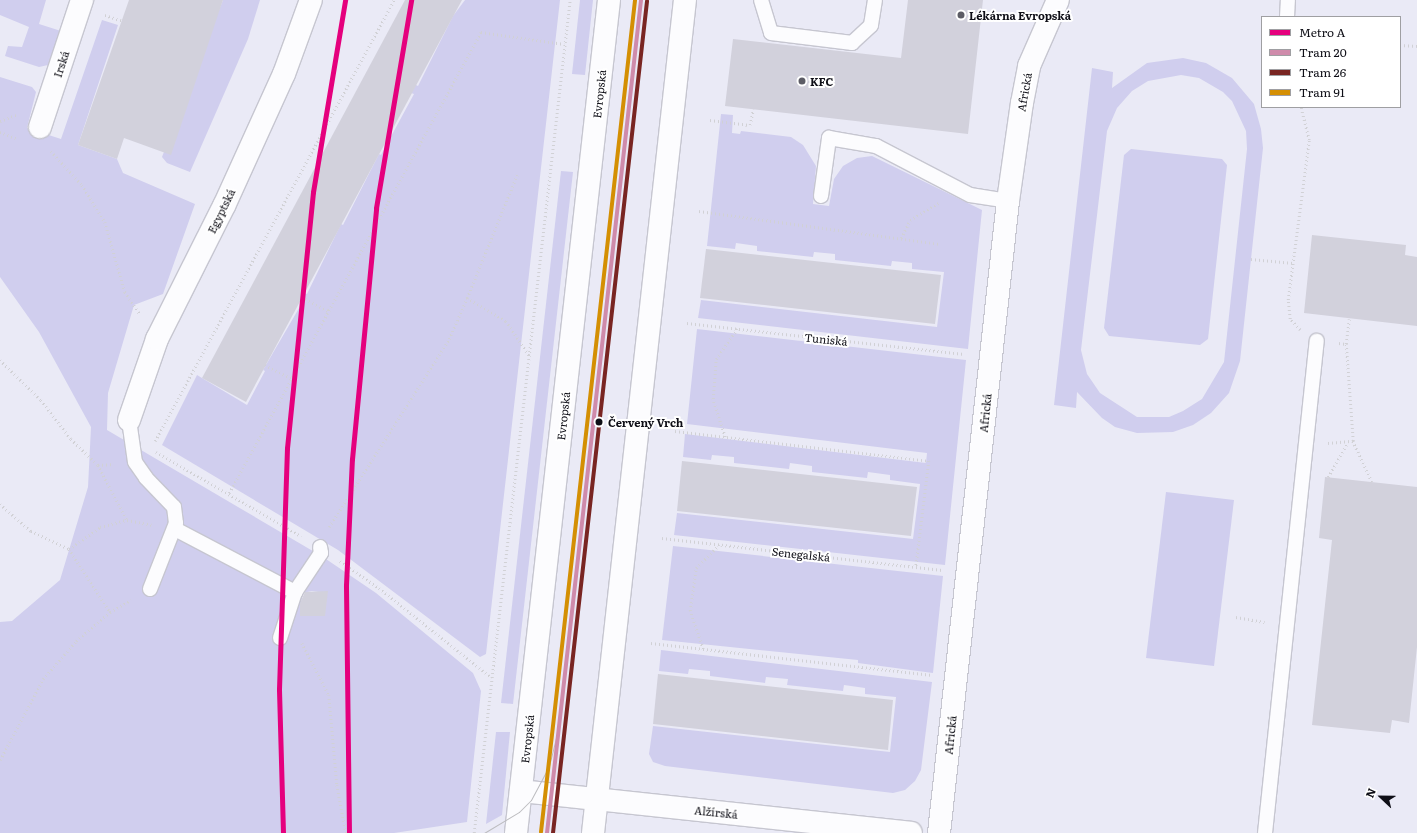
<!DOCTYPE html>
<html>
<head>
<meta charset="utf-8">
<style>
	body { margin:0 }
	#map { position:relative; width:1417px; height:833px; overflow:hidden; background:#eaeaf6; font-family:Literata,serif }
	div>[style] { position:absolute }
	.green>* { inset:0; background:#d0ceee }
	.building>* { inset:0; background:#d2d1dc }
	.path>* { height:2.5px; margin-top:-1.25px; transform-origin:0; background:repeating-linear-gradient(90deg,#d1d1d5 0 1px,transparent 0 4px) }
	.roads { filter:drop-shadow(1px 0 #c6c6d0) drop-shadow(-1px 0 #c6c6d0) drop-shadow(0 1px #c6c6d0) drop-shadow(0 -1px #c6c6d0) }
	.service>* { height:14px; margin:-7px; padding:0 7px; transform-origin:7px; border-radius:7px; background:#fcfcfe }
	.minor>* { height:22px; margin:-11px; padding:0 11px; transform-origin:11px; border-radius:11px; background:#fcfcfe }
	.primary>* { height:22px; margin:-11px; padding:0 11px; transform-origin:11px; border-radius:11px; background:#fcfcfe }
	.tram>* { height:1px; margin:-0.5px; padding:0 0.5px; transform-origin:0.5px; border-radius:0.5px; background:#bcbcbf }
	.tram-1>* { height:4px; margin:-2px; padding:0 2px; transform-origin:2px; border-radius:2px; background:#cf8bab }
	.tram-2>* { height:4px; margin:-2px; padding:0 2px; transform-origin:2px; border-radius:2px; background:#792522 }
	.tram-3>* { height:4px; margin:-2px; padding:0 2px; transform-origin:2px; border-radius:2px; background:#d48f03 }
	.metro-1>* { height:5px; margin:-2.5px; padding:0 2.5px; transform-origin:2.5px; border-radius:2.5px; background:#e5007d }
	.dots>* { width:11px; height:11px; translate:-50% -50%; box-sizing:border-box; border:2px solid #fff; border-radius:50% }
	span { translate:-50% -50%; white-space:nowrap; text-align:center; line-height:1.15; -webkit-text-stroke:4px #fff; paint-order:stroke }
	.poi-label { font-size:11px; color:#0f0f17; font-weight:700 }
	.left { translate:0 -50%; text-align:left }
	.street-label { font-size:11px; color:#0f0f17 }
	.stop-label { font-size:11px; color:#0f0f17; font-weight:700 }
	.legend { position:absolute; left:1261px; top:16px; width:140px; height:92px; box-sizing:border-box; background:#fff; border:1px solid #9f9fa2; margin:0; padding:5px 7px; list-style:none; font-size:12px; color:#0f0f17 }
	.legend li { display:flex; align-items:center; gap:8px; height:20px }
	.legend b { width:20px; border:1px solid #9f9fa2 }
	.north { position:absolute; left:1361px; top:777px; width:40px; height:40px; -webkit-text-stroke:3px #fff; paint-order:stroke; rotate:292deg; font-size:11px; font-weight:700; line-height:16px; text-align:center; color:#0f0f17 }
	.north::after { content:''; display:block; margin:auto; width:14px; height:18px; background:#0f0f17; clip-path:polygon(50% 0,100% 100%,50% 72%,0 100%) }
</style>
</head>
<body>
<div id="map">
	<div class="green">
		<div style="clip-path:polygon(0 0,46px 0,39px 24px,61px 31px,48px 65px,39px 67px,5px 56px,8px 46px,22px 47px,29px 27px,0 15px)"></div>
		<div style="clip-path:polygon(223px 0,260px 0,248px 39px,190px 172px,167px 163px,162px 157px)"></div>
		<div style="clip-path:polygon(465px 0,560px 0,486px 654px,480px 657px,338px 550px,162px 445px,197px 375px,247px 405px,265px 371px,263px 370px,302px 303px,300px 301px,304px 293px,307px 294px,341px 224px,343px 225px,379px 154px,381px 155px,414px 94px,411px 93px,416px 85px,418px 86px,453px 16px)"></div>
		<div style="clip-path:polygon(580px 0,593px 0,585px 75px,572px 74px)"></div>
		<div style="clip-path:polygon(evenodd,102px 20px,118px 25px,78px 145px,117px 159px,123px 173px,195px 204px,163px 294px,134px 305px,108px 393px,107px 430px,323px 557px,376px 593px,473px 673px,481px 691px,467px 822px,394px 833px,0 833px,0 622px,12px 621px,60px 580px,88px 487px,91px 427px,39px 332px,0 277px,0 77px,32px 87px,36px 92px,27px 128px,61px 139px,102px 20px,312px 591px,326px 593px,324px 616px,301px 616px,302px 593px,312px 591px)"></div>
		<div style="clip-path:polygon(evenodd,1183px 58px,1206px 63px,1232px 78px,1254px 104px,1261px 129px,1263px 148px,1240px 361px,1229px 393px,1211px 413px,1193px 425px,1173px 432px,1137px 433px,1115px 427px,1102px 418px,1077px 392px,1076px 408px,1054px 405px,1092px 68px,1113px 72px,1112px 88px,1147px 63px,1183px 58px,1181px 75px,1199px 78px,1223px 92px,1232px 101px,1246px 131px,1247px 149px,1224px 362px,1202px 399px,1183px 411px,1169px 417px,1137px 417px,1100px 393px,1087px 374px,1081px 350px,1107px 131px,1117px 108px,1132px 91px,1148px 81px,1181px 75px)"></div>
		<div style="clip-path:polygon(721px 114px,733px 115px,732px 133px,740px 134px,741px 131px,791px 137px,803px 145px,816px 166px,813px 204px,829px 206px,834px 179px,843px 166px,857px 158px,872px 156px,982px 210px,968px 349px,698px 318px,701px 300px,937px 327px,944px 272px,912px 269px,912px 263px,892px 261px,891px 266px,835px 260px,835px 254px,814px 252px,813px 257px,757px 251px,757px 246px,736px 243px,735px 249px,707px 246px)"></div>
		<div style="clip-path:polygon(1131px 149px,1222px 159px,1227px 165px,1208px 339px,1200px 345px,1109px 336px,1104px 328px,1124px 155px)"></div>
		<div style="clip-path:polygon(561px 171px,573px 172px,513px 704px,501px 703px)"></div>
		<div style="clip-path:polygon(697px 329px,966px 360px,945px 565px,674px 535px,677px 513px,913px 539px,920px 484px,890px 480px,890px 475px,868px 472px,867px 478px,812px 472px,812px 466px,790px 463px,789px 469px,734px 463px,734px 457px,712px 455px,711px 460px,683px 457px,685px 434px,926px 463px,927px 453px,687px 424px)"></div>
		<div style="clip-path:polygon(1166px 492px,1234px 500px,1214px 666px,1146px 658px)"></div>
		<div style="clip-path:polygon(673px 546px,943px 576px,933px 673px,858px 663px,858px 660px,662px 640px)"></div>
		<div style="clip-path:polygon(661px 650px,932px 682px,921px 770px,915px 781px,905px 790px,893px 793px,665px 766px,653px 762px,649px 754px,653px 726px,890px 752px,896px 697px,865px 694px,865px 688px,844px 685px,843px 691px,787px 685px,788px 679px,766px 677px,765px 683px,710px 676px,710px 671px,689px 669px,688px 674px,659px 671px)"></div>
		<div style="clip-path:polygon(496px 732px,510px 732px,502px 815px,486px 824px)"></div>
	</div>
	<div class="building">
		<div style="clip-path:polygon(129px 0,223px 0,171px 155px,124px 138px,117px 159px,78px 145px)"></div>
		<div style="clip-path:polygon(405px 0,462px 0,246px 402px,202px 378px)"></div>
		<div style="clip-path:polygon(908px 0,983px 0,968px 134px,725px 106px,733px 39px,901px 58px)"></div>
		<div style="clip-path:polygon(1312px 235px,1406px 245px,1405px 255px,1417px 257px,1417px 326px,1304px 313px)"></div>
		<div style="clip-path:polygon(706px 249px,941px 275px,935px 324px,700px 298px)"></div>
		<div style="clip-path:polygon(682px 461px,917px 487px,911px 536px,677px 511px)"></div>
		<div style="clip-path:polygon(1325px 477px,1417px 487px,1417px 647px,1409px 723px,1392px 720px,1390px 733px,1312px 725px,1332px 540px,1319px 538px)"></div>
		<div style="clip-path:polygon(328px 591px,325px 616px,300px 616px,300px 603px,305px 592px)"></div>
		<div style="clip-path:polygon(658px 674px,893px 700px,888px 750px,653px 724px)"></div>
	</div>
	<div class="path">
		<div style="left:105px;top:15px;width:18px;rotate:19deg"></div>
		<div style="left:1400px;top:45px;width:17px;rotate:3deg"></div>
		<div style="left:710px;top:120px;width:40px;rotate:7.1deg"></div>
		<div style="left:750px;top:125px;width:16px;rotate:-79deg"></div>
		<div style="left:0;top:121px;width:17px;rotate:-21deg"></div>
		<div style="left:0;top:132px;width:17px;rotate:21deg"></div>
		<div style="left:51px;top:151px;width:46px;rotate:47.6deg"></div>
		<div style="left:82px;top:185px;width:44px;rotate:58.1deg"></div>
		<div style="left:105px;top:222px;width:73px;rotate:74.1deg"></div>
		<div style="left:125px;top:292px;width:27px;rotate:56deg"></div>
		<div style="left:699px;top:211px;width:244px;rotate:7.8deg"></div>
		<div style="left:901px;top:238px;width:20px;rotate:-63deg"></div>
		<div style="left:910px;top:220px;width:33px;rotate:-31deg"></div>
		<div style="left:1251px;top:259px;width:42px;rotate:5.4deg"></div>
		<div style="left:302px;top:297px;width:30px;rotate:28deg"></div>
		<div style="left:467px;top:298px;width:133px;rotate:-67.9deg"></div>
		<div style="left:687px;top:323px;width:279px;rotate:6.4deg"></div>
		<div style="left:1300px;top:330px;width:15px;rotate:-132deg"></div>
		<div style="left:1290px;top:319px;width:19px;rotate:-96deg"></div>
		<div style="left:1288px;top:300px;width:161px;rotate:-82.5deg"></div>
		<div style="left:1309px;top:140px;width:34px;rotate:-104deg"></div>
		<div style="left:1339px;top:343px;width:7px;rotate:8deg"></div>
		<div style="left:0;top:360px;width:57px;rotate:44.3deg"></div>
		<div style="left:41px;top:400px;width:49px;rotate:52.4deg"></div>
		<div style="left:71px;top:439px;width:37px;rotate:44deg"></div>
		<div style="left:98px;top:465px;width:62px;rotate:62.2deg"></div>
		<div style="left:265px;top:365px;width:29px;rotate:27deg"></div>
		<div style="left:675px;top:431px;width:256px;rotate:6.7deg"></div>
		<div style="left:929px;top:461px;width:107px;rotate:97deg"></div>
		<div style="left:725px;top:437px;width:40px;rotate:-108deg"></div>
		<div style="left:713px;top:399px;width:40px;rotate:-85.7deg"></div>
		<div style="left:716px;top:359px;width:37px;rotate:-55deg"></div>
		<div style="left:155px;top:441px;width:502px;rotate:-61.54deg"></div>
		<div style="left:1353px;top:441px;width:45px;rotate:65.1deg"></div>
		<div style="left:1328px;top:443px;width:25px;rotate:-5deg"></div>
		<div style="left:1353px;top:441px;width:97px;rotate:-94.1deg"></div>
		<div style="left:1346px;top:344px;width:25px;rotate:-83deg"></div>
		<div style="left:156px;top:452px;width:168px;rotate:30.1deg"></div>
		<div style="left:98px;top:465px;width:16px;rotate:-4deg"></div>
		<div style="left:1328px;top:477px;width:40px;rotate:-60.3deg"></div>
		<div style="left:229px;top:493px;width:525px;rotate:-61.34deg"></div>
		<div style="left:481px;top:32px;width:84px;rotate:8.2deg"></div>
		<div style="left:0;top:504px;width:41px;rotate:41.1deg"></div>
		<div style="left:31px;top:531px;width:42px;rotate:25.3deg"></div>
		<div style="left:69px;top:549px;width:38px;rotate:-35deg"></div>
		<div style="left:100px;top:527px;width:28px;rotate:-15deg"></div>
		<div style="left:127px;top:520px;width:25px;rotate:11deg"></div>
		<div style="left:329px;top:527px;width:223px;rotate:-57.4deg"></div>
		<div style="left:449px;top:339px;width:45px;rotate:-66.3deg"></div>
		<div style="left:467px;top:298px;width:45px;rotate:30.5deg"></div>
		<div style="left:506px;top:321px;width:41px;rotate:55.9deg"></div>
		<div style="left:662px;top:538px;width:282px;rotate:6.5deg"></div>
		<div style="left:69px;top:549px;width:75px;rotate:56.9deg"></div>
		<div style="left:340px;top:561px;width:47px;rotate:34.7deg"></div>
		<div style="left:379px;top:588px;width:144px;rotate:38.5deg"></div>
		<div style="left:1236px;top:617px;width:29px;rotate:10deg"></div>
		<div style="left:302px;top:643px;width:59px;rotate:62.6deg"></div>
		<div style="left:329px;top:695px;width:90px;rotate:84.9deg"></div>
		<div style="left:337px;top:785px;width:49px;rotate:79.4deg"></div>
		<div style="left:651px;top:643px;width:281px;rotate:6.5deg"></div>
		<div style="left:703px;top:649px;width:40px;rotate:-108.9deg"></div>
		<div style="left:690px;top:611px;width:43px;rotate:-82.1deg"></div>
		<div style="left:696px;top:568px;width:33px;rotate:-45deg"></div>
		<div style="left:0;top:760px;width:92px;rotate:-62deg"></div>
		<div style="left:43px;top:679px;width:50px;rotate:-49deg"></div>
		<div style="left:76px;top:641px;width:45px;rotate:-40.5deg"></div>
		<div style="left:110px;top:612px;width:24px;rotate:-30deg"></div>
		<div style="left:474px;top:833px;width:839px;rotate:-83.43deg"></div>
	</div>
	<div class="roads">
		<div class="service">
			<div style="left:761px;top:0;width:34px;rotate:73deg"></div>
			<div style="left:771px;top:33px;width:82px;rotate:7deg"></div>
			<div style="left:852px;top:43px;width:26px;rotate:-43deg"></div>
			<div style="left:871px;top:25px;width:25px;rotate:-81deg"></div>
			<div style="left:1287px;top:17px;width:17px;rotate:-87deg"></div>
			<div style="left:821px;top:196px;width:59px;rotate:-82.1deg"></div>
			<div style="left:829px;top:138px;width:48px;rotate:9.7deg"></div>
			<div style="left:876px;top:146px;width:106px;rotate:27.5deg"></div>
			<div style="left:970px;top:195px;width:38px;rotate:9deg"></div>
			<div style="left:129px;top:420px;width:42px;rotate:81.9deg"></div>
			<div style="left:135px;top:462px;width:19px;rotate:55deg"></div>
			<div style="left:146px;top:478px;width:40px;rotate:46deg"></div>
			<div style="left:174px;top:507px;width:16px;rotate:83deg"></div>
			<div style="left:176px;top:523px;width:71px;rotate:111.5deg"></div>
			<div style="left:175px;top:529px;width:136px;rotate:27.7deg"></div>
			<div style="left:280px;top:638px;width:48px;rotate:-71.9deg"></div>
			<div style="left:295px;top:592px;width:47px;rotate:-56.3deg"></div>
			<div style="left:321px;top:553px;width:6px;rotate:-99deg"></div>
			<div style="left:1265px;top:833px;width:495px;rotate:-84deg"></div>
		</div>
		<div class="minor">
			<div style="left:40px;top:127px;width:134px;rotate:-71.7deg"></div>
			<div style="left:129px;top:420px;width:86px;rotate:-70.9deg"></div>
			<div style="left:157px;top:339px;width:149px;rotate:-63.3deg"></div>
			<div style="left:224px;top:206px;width:145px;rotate:-65.6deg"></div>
			<div style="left:284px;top:74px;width:79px;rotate:-70deg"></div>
			<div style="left:521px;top:791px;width:392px;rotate:6.1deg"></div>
			<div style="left:939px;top:833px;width:636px;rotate:-83.77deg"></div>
			<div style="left:1008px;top:201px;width:99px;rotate:-81.9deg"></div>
			<div style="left:1022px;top:103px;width:38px;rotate:-79deg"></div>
			<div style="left:1029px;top:66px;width:72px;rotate:-66.3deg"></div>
		</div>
		<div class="primary">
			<div style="left:516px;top:833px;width:838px;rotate:-83.63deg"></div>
			<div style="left:593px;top:833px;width:838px;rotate:-83.7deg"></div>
		</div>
	</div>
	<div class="tram">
		<div style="left:484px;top:833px;width:41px;rotate:-31deg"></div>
		<div style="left:519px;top:812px;width:17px;rotate:-45deg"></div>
		<div style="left:531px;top:800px;width:38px;rotate:-62deg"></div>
		<div style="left:549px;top:766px;width:36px;rotate:-76deg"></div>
	</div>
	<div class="tram-1">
		<div style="left:547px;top:833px;width:838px;rotate:-83.56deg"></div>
	</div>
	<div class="tram-2">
		<div style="left:553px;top:833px;width:837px;rotate:-83.55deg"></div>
	</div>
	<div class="tram-3">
		<div style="left:541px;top:832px;width:837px;rotate:-83.55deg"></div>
	</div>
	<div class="metro-1">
		<div style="left:283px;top:833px;width:144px;rotate:-91.6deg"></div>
		<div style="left:279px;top:689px;width:241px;rotate:-88.1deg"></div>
		<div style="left:287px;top:448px;width:257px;rotate:-84.2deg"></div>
		<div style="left:313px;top:192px;width:195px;rotate:-80.5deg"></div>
		<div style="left:349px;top:833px;width:248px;rotate:-90.7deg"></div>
		<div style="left:346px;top:585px;width:126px;rotate:-87.3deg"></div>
		<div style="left:352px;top:459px;width:252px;rotate:-84.5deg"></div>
		<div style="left:376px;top:208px;width:211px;rotate:-80.4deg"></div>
	</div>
	<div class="dots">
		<div style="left:961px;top:15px;background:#5c5c65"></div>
		<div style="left:802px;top:81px;background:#5c5c65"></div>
		<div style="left:599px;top:422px;background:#0f0f17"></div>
	</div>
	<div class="poi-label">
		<span class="left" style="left:969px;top:15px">Lékárna Evropská</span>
		<span class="left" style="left:810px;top:81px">KFC</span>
	</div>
	<div class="street-label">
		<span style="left:61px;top:64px;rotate:-72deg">Irská</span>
		<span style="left:1024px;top:92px;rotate:-80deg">Africká</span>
		<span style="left:599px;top:94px;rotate:-84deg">Evropská</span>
		<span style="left:221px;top:211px;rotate:-64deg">Egyptská</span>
		<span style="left:826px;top:339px;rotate:6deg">Tuniská</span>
		<span style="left:985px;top:413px;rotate:-84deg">Africká</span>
		<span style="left:563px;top:416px;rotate:-84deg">Evropská</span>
		<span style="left:801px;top:554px;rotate:6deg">Senegalská</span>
		<span style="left:950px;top:735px;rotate:-84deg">Africká</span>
		<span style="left:527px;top:739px;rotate:-84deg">Evropská</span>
		<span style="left:716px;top:812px;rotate:6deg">Alžírská</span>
	</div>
	<div class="stop-label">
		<span class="left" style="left:608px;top:422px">Červený Vrch</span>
	</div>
	<ul class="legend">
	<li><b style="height:5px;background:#e5007d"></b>Metro A</li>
	<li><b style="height:5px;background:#cf8bab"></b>Tram 20</li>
	<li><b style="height:5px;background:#792522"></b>Tram 26</li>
	<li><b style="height:5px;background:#d48f03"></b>Tram 91</li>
	</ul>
	<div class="north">N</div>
</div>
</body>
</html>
